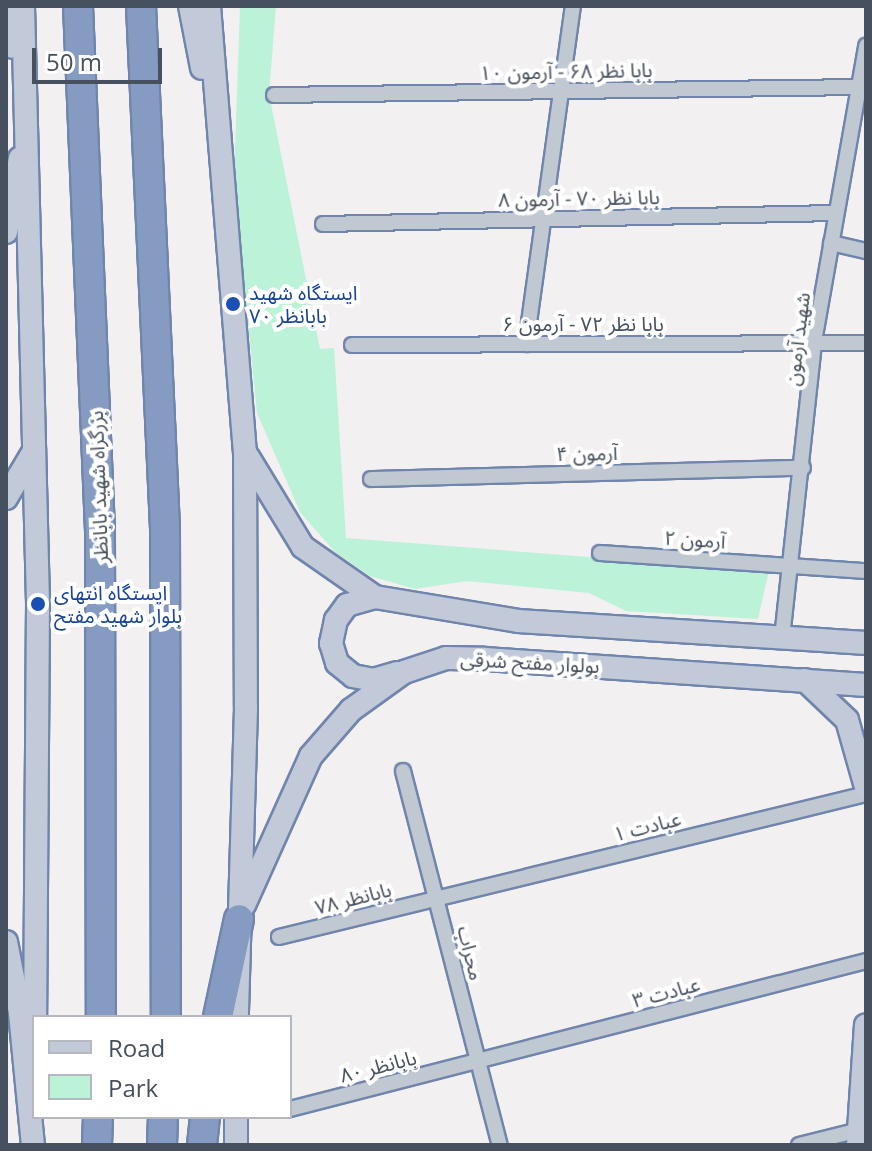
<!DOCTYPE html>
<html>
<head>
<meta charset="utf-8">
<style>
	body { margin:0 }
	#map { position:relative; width:872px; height:1151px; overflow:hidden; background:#f2f0f0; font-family:"Open Sans","Noto Sans Arabic",sans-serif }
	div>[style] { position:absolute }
	.green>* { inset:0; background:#bcf2d8 }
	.roads { filter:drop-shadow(2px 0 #7085ad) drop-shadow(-2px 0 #7085ad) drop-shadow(0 2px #7085ad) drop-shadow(0 -2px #7085ad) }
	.street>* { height:14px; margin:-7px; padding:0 7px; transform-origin:7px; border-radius:7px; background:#c0c8d2 }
	.secondary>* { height:22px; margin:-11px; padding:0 11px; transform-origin:11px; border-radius:11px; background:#c2cad9 }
	.highway>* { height:28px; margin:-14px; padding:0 14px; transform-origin:14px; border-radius:14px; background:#859bc1 }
	.dots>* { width:22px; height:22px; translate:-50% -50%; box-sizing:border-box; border:4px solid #fff; border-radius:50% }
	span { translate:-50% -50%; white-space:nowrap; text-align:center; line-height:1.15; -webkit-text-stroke:8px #fff; paint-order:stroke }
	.street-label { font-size:20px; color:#47505e }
	.transit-label { font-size:20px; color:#164399 }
	.left { translate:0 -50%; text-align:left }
	.frame { position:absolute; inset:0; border:8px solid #47505e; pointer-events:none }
	.legend { position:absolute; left:32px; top:1015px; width:260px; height:104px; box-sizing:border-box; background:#fff; border:2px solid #b5b9bf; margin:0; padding:10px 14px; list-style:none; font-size:24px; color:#47505e }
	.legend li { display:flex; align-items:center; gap:16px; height:40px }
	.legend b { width:40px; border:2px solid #b5b9bf }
	.scale { position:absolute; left:32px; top:48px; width:130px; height:36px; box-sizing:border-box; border:4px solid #47505e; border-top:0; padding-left:10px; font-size:24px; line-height:28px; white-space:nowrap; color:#47505e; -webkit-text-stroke:6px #fff; paint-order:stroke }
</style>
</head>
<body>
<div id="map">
	<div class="green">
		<div style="clip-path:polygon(240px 6px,276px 6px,269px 94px,320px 349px,334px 348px,346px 538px,769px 571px,758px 619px,626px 611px,589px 593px,467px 581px,415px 589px,370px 576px,335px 552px,300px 512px,257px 413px,234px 178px)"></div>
	</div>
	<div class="roads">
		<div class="street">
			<div style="left:274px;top:95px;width:584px;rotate:-0.78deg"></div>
			<div style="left:323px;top:224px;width:513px;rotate:-1.23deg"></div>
			<div style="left:831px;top:243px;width:36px;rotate:13deg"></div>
			<div style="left:526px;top:344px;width:341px;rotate:-82.1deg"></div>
			<div style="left:352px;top:345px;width:514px;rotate:-0.22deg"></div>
			<div style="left:371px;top:479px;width:432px;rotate:-1.5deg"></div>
			<div style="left:600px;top:553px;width:267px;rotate:3.9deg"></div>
			<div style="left:782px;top:638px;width:298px;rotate:-83.8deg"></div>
			<div style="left:814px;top:342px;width:301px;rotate:-80deg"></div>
			<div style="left:403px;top:771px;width:386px;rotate:75.5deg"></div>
			<div style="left:279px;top:937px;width:604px;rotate:-13.69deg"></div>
			<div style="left:290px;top:1109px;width:595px;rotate:-14.41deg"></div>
			<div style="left:799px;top:1145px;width:62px;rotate:-14deg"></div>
		</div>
		<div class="secondary">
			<div style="left:7px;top:6px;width:41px;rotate:83deg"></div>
			<div style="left:23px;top:6px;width:598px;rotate:88.56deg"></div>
			<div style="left:38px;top:604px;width:413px;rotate:90.4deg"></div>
			<div style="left:190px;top:6px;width:63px;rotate:79deg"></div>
			<div style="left:209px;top:6px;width:447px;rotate:85.4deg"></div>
			<div style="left:245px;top:452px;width:256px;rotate:89.8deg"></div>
			<div style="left:246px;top:708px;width:309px;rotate:91.7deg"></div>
			<div style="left:6px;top:232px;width:75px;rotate:-79.3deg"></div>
			<div style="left:248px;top:457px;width:105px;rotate:58.6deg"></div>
			<div style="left:303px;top:547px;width:88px;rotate:34.8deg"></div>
			<div style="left:375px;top:597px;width:145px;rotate:9.5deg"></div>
			<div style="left:518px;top:621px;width:349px;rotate:3.6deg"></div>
			<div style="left:6px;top:498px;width:55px;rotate:-59.2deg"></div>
			<div style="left:375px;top:597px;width:29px;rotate:164deg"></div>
			<div style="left:347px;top:605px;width:19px;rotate:126deg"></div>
			<div style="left:336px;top:620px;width:24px;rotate:102deg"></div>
			<div style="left:331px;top:643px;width:21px;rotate:73deg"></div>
			<div style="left:337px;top:663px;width:21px;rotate:39deg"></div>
			<div style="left:353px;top:676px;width:20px;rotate:11deg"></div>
			<div style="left:373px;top:680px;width:25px;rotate:-16deg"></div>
			<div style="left:805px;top:680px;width:58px;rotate:43.6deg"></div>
			<div style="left:847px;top:720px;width:70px;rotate:74.2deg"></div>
			<div style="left:244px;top:905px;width:163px;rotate:-65.8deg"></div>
			<div style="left:311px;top:756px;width:61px;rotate:-49deg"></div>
			<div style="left:351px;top:710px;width:65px;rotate:-35.6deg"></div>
			<div style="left:404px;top:672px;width:44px;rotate:-18.4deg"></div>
			<div style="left:446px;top:658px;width:39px;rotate:1deg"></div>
			<div style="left:485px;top:659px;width:382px;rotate:3.9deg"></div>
			<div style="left:6px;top:942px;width:72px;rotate:78.8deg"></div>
			<div style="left:20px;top:1013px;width:133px;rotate:84.4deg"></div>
			<div style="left:236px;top:1145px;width:28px;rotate:-90deg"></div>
			<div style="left:858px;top:1145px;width:120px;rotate:-86.2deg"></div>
		</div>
		<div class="highway">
			<div style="left:78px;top:6px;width:525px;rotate:87.6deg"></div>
			<div style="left:100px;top:531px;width:486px;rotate:89.9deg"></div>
			<div style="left:141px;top:6px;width:524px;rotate:87.37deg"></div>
			<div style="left:165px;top:529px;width:488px;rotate:89.9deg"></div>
			<div style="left:218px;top:1017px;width:100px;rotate:-77.9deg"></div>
			<div style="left:97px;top:1145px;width:28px;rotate:-88deg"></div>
			<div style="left:162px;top:1145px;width:28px;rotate:-88deg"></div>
			<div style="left:202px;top:1145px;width:28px;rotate:-84deg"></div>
		</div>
	</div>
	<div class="dots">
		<div style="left:233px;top:304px;background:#1a4fb4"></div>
		<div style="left:38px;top:604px;background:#1a4fb4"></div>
	</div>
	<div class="street-label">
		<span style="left:566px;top:71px;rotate:-1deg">بابا نظر ۶۸ - آرمون ۱۰</span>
		<span style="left:579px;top:198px;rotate:-1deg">بابا نظر ۷۰ - آرمون ۸</span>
		<span style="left:583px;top:323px">بابا نظر ۷۲ - آرمون ۶</span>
		<span style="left:797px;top:339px;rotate:-83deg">شهید آرمون</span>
		<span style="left:587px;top:453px;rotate:-1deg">آرمون ۴</span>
		<span style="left:98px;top:487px;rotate:-92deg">بزرگراه شهید بابانظر</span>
		<span style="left:695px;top:539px;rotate:4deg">آرمون ۲</span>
		<span style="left:530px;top:662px;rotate:3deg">بولوار مفتح شرقی</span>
		<span style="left:647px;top:826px;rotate:-14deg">عبادت ۱</span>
		<span style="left:353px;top:898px;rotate:-14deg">بابانظر ۷۸</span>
		<span style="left:471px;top:953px;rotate:76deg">محراب</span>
		<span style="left:666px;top:992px;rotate:-15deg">عبادت ۳</span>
		<span style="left:378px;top:1066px;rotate:-14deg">بابانظر ۸۰</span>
	</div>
	<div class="transit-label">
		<span class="left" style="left:249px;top:304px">ایستگاه شهید<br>بابانظر ۷۰</span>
		<span class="left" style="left:54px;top:604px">ایستگاه انتهای<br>بلوار شهید مفتح</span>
	</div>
	<div class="frame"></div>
	<ul class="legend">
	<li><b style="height:10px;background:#c2cad9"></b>Road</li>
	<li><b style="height:22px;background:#bcf2d8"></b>Park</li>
	</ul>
	<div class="scale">50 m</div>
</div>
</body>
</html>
